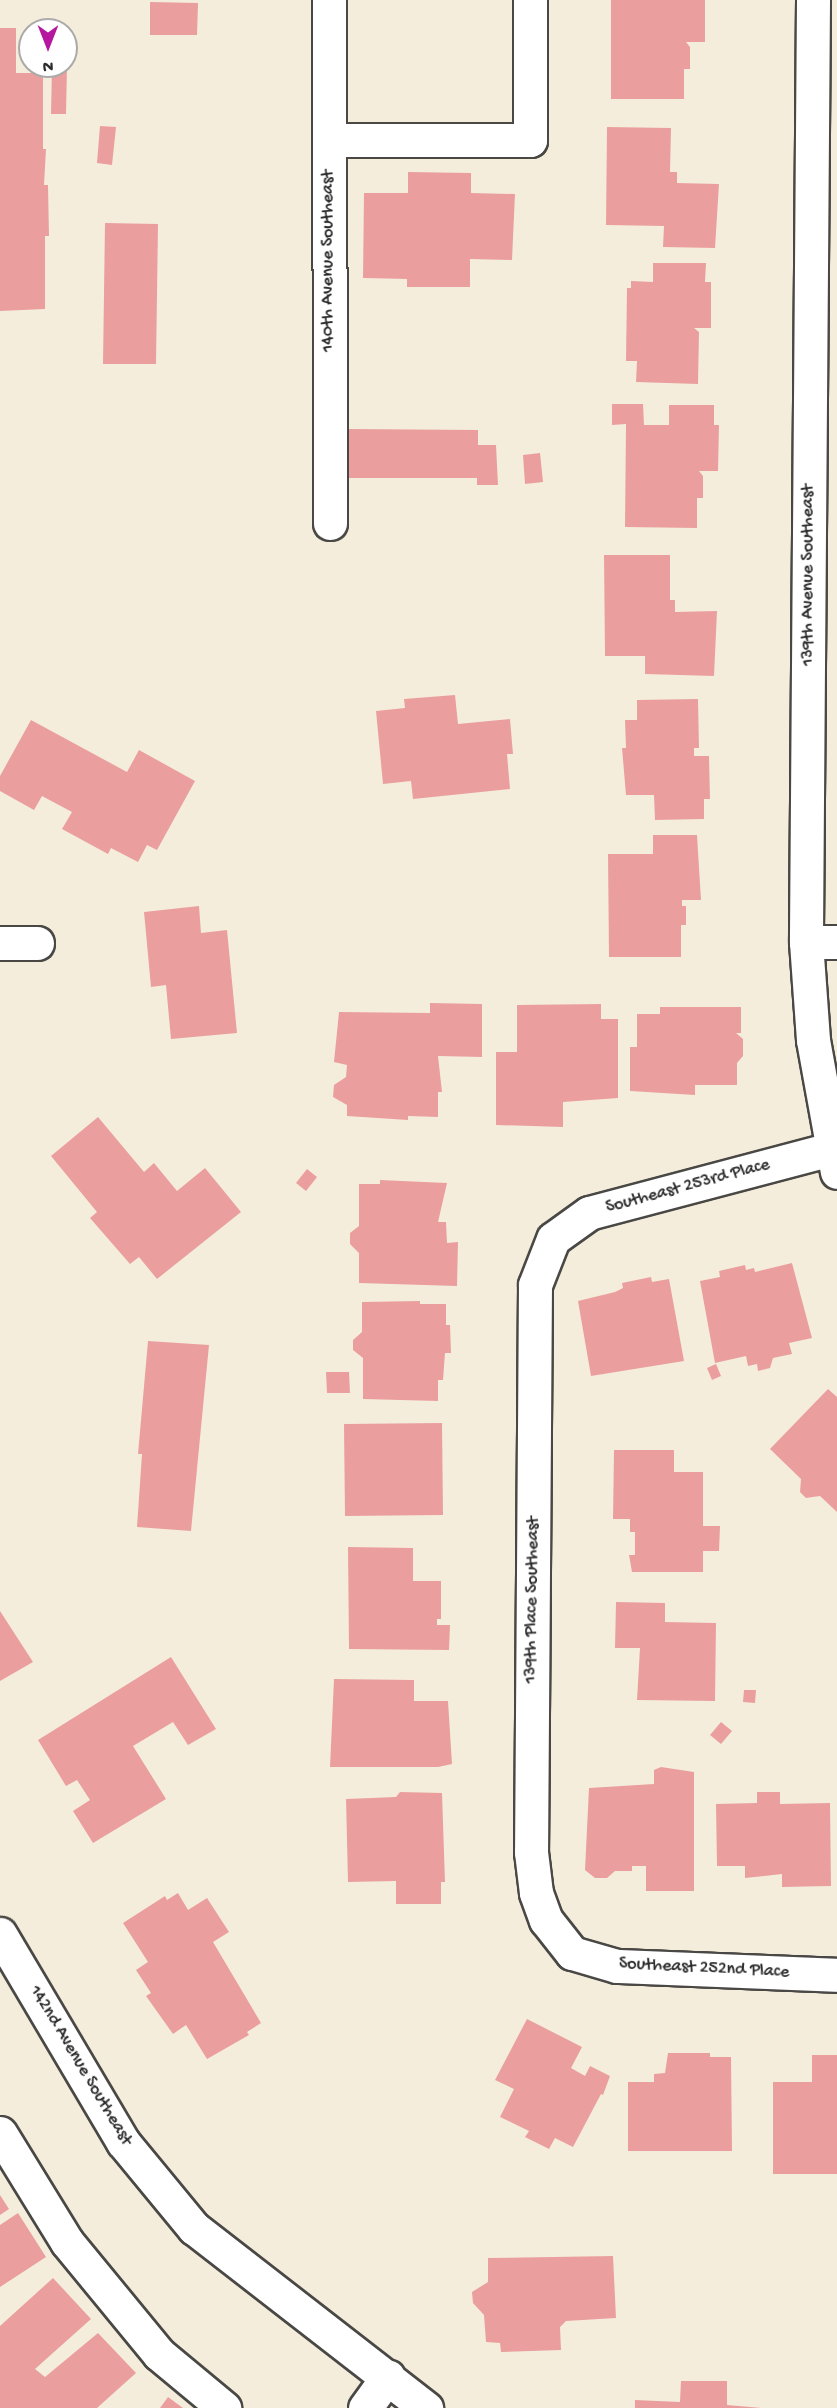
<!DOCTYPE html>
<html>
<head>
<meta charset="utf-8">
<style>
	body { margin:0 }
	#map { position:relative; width:837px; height:2408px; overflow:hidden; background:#f5eddb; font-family:"Gochi Hand",sans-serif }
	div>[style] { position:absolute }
	.building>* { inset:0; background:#ea9f9e }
	.roads { filter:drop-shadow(2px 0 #494845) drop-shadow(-2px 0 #494845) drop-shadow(0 2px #494845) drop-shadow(0 -2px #494845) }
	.minor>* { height:33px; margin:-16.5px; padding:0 16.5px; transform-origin:16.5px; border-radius:16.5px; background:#fff }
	span { translate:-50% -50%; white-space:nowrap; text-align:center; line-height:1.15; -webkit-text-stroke:4.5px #fff; paint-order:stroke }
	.street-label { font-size:18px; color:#2b2b2b }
	.north { position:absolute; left:18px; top:18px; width:60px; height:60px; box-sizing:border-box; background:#fff; border:2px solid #aaa; border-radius:50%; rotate:180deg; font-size:16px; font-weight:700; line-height:24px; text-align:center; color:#2b2b2b }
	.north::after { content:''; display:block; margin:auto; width:21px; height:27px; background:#b5179e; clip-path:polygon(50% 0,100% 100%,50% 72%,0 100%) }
</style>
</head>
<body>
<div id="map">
	<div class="building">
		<div style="clip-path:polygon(611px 0,705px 0,705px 42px,686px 42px,690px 47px,690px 69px,684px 69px,684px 99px,611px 99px)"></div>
		<div style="clip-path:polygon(150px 2px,198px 3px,197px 35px,150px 35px)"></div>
		<div style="clip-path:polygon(0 28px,16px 28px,16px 73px,43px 73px,43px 149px,46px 149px,44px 185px,48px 185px,49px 236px,45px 236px,45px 309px,0 311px)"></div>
		<div style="clip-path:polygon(52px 66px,67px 66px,66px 114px,51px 114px)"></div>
		<div style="clip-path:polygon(100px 126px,116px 127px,112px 165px,97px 163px)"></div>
		<div style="clip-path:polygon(607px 127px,671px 128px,670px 172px,677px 172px,677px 183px,719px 184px,715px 248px,663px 247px,664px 226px,606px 225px)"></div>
		<div style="clip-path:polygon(408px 172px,471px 173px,471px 193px,515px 194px,512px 260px,470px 259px,470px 287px,407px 287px,407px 279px,363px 278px,364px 193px,408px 193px)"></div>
		<div style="clip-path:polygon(105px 223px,158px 224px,156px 364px,103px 364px)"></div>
		<div style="clip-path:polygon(653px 263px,706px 263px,705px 282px,711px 282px,711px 328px,694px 328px,699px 332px,698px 384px,636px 382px,637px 361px,626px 361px,627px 288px,631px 288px,631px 281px,653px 282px)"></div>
		<div style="clip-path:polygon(612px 404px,643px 404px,644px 425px,669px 425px,669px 405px,714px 405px,714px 425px,719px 425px,718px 471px,699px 471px,703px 476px,703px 498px,697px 498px,697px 528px,625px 527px,626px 424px,612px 425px)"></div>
		<div style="clip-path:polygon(349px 429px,478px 430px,478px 445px,496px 445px,498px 485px,477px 485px,477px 478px,349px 478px)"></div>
		<div style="clip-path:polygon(540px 453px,543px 482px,525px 484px,523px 455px)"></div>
		<div style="clip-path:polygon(604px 555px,670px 555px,670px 600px,675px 600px,675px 612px,717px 611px,714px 676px,645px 674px,645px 656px,605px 656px)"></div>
		<div style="clip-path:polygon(455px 695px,458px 724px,510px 719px,513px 754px,507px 754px,510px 789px,413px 799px,411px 781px,383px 784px,376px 711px,405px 708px,404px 699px)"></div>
		<div style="clip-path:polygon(698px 699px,699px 748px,694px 748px,694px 756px,709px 756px,710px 799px,704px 799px,704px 819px,655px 820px,654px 795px,626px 795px,622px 748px,626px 748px,625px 720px,637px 720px,637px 700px)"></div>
		<div style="clip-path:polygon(31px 720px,127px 772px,139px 750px,195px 781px,157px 850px,147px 845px,138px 862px,111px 848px,108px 854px,62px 829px,72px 812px,42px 796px,34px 810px,0 791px,0 776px)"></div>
		<div style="clip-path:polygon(653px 835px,697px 835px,701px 900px,682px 900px,682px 906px,686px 906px,686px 925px,681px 925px,681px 957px,609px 957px,608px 854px,653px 854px)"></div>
		<div style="clip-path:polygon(199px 906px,201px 933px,227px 930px,237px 1033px,171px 1039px,166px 985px,151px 987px,144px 912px)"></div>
		<div style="clip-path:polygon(430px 1003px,482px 1004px,482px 1057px,438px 1056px,442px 1092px,438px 1092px,438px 1117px,408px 1116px,408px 1120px,347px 1116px,347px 1105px,333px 1097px,334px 1085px,346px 1077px,347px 1065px,334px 1062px,339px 1012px,430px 1013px)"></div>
		<div style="clip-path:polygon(601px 1004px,601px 1019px,618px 1019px,618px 1098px,563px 1102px,563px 1127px,496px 1125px,496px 1052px,517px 1052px,517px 1005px)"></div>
		<div style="clip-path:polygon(660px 1007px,741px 1007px,741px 1033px,736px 1033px,743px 1039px,743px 1056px,737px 1063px,737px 1085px,695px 1085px,695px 1095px,630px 1091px,630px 1047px,637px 1047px,637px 1014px,660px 1014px)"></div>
		<div style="clip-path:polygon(98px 1117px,144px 1172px,154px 1163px,177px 1191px,205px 1168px,241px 1212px,157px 1279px,139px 1257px,130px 1264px,90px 1218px,97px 1212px,51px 1156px)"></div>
		<div style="clip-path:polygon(307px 1169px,317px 1177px,306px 1191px,296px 1183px)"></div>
		<div style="clip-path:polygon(380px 1180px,447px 1183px,438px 1222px,446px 1222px,447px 1243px,458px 1242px,457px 1286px,359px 1283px,359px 1253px,350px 1244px,350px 1233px,359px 1226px,359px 1184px,380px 1184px)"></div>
		<div style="clip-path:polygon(792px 1263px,812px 1338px,789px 1343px,792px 1354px,773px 1358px,770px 1368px,758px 1371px,757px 1364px,748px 1366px,746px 1356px,715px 1363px,700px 1281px,720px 1277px,719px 1271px,745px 1265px,746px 1270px,754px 1268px,755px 1272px)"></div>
		<div style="clip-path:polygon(651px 1277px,652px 1282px,669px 1279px,684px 1361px,591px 1376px,578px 1301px,615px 1292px,623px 1288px,622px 1283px)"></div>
		<div style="clip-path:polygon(420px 1301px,420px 1304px,446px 1304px,446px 1325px,450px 1325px,451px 1353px,445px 1353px,443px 1380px,438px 1380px,438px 1401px,363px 1399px,363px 1358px,353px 1350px,353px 1340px,362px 1332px,362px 1302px)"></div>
		<div style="clip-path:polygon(148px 1341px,209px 1345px,191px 1531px,137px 1527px,142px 1454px,138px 1454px)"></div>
		<div style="clip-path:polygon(716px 1364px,721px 1376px,712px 1380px,707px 1368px)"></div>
		<div style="clip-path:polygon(326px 1372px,349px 1372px,350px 1393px,327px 1393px)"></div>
		<div style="clip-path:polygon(828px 1389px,837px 1397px,837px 1512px,820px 1496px,806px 1498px,800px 1492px,801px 1479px,770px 1449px)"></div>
		<div style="clip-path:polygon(442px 1423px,443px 1515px,345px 1516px,344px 1424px)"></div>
		<div style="clip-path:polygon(614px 1450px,674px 1450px,674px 1472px,703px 1472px,703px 1526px,720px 1526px,719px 1551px,703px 1551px,703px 1572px,632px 1572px,629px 1555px,635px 1555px,635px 1532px,630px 1532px,630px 1519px,613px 1519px)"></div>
		<div style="clip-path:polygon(348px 1547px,413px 1548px,413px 1581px,441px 1581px,441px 1619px,437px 1619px,437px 1625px,450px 1625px,449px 1650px,349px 1649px)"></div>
		<div style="clip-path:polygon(616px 1602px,665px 1603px,665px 1622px,716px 1623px,715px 1701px,637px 1700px,640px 1648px,615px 1648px)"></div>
		<div style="clip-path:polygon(0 1611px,33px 1662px,0 1681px)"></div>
		<div style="clip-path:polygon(171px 1657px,216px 1729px,188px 1745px,173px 1722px,133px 1746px,166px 1799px,93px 1843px,73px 1811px,90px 1800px,77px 1780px,66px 1786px,38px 1740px)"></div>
		<div style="clip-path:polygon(334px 1679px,414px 1680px,414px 1701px,448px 1701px,452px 1764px,438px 1767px,330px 1767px)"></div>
		<div style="clip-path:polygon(744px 1690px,756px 1690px,755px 1703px,743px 1702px)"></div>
		<div style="clip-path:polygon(721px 1722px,732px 1731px,721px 1744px,710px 1735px)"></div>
		<div style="clip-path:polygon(661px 1767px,694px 1772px,694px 1891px,646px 1891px,646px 1866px,632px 1866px,632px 1871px,615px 1871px,607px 1878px,595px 1878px,585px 1870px,589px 1788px,654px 1784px,654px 1770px)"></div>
		<div style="clip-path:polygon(400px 1792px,442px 1793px,445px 1882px,441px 1882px,441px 1904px,396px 1904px,396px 1881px,348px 1882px,346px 1799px,396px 1797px)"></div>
		<div style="clip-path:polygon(757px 1792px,780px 1792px,780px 1804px,830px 1803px,831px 1886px,782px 1887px,782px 1874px,745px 1878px,745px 1866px,717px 1866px,716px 1804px,757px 1803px)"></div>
		<div style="clip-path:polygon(178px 1893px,188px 1910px,207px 1898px,229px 1932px,213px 1942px,261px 2023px,247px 2032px,249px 2035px,207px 2059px,186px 2025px,173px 2034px,146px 1996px,151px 1993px,136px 1970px,148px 1962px,123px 1923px,165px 1896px,167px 1900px)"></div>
		<div style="clip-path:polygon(527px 2019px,582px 2047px,571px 2068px,585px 2076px,590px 2066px,610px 2076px,603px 2095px,601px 2094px,573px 2147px,555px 2138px,549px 2149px,525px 2137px,529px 2131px,500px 2117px,514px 2089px,495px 2080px)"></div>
		<div style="clip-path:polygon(668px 2053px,710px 2053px,710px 2057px,731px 2057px,732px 2151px,628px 2151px,628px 2082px,654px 2082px,654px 2074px,665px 2073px)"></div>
		<div style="clip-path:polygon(812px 2055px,837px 2055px,837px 2174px,773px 2174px,773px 2082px,812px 2082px)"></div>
		<div style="clip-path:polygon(0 2195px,9px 2209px,0 2215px)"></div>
		<div style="clip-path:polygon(18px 2213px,46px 2257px,0 2287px,0 2225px)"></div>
		<div style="clip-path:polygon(613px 2256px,616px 2318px,566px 2321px,560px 2327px,561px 2350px,501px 2352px,500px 2343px,486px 2342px,484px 2315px,473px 2303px,472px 2292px,488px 2282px,488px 2258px)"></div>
		<div style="clip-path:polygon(53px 2278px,91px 2319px,35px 2369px,45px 2377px,98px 2333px,136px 2373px,97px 2408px,0 2408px,0 2326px)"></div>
		<div style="clip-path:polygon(681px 2381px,727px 2381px,727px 2405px,762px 2408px,635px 2408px,635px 2400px,680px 2402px)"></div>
		<div style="clip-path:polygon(168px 2397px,183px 2408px,160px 2408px)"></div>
	</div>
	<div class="roads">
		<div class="minor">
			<div style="left:329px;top:0;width:523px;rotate:89.89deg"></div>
			<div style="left:813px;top:0;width:942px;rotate:90.43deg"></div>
			<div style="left:806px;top:942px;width:98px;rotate:85.9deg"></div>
			<div style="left:813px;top:1040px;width:134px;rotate:79.7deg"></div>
			<div style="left:329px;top:140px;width:201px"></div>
			<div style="left:530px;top:140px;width:140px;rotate:-90deg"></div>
			<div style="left:806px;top:942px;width:31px"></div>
			<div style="left:0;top:943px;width:37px"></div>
			<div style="left:831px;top:1149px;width:250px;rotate:165.2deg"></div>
			<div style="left:589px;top:1213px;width:44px;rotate:144.2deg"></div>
			<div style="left:553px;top:1239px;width:49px;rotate:111.4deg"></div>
			<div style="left:535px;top:1285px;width:567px;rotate:90.4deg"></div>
			<div style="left:531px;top:1852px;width:41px;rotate:83deg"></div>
			<div style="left:536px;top:1893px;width:29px;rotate:70deg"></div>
			<div style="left:546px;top:1920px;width:42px;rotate:51.8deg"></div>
			<div style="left:572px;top:1953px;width:47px;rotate:16.1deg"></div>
			<div style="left:617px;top:1966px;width:220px;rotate:2.3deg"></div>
			<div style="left:0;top:1934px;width:242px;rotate:59.4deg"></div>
			<div style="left:123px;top:2142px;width:112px;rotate:50.5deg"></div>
			<div style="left:194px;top:2228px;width:294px;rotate:37.8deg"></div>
			<div style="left:0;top:2133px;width:128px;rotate:58.4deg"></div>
			<div style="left:67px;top:2242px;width:145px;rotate:50.6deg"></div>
			<div style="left:159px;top:2354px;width:85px;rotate:39.7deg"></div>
			<div style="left:365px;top:2408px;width:39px;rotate:-54deg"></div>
		</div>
	</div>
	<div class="street-label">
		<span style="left:329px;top:261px;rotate:-90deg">140th Avenue Southeast</span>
		<span style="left:809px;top:575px;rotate:-90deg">139th Avenue Southeast</span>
		<span style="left:688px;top:1187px;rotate:-15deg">Southeast 253rd Place</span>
		<span style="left:533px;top:1600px;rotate:-89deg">139th Place Southeast</span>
		<span style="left:704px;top:1969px;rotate:3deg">Southeast 252nd Place</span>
		<span style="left:80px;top:2066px;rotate:59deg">142nd Avenue Southeast</span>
	</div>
	<div class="north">N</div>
</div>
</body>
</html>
